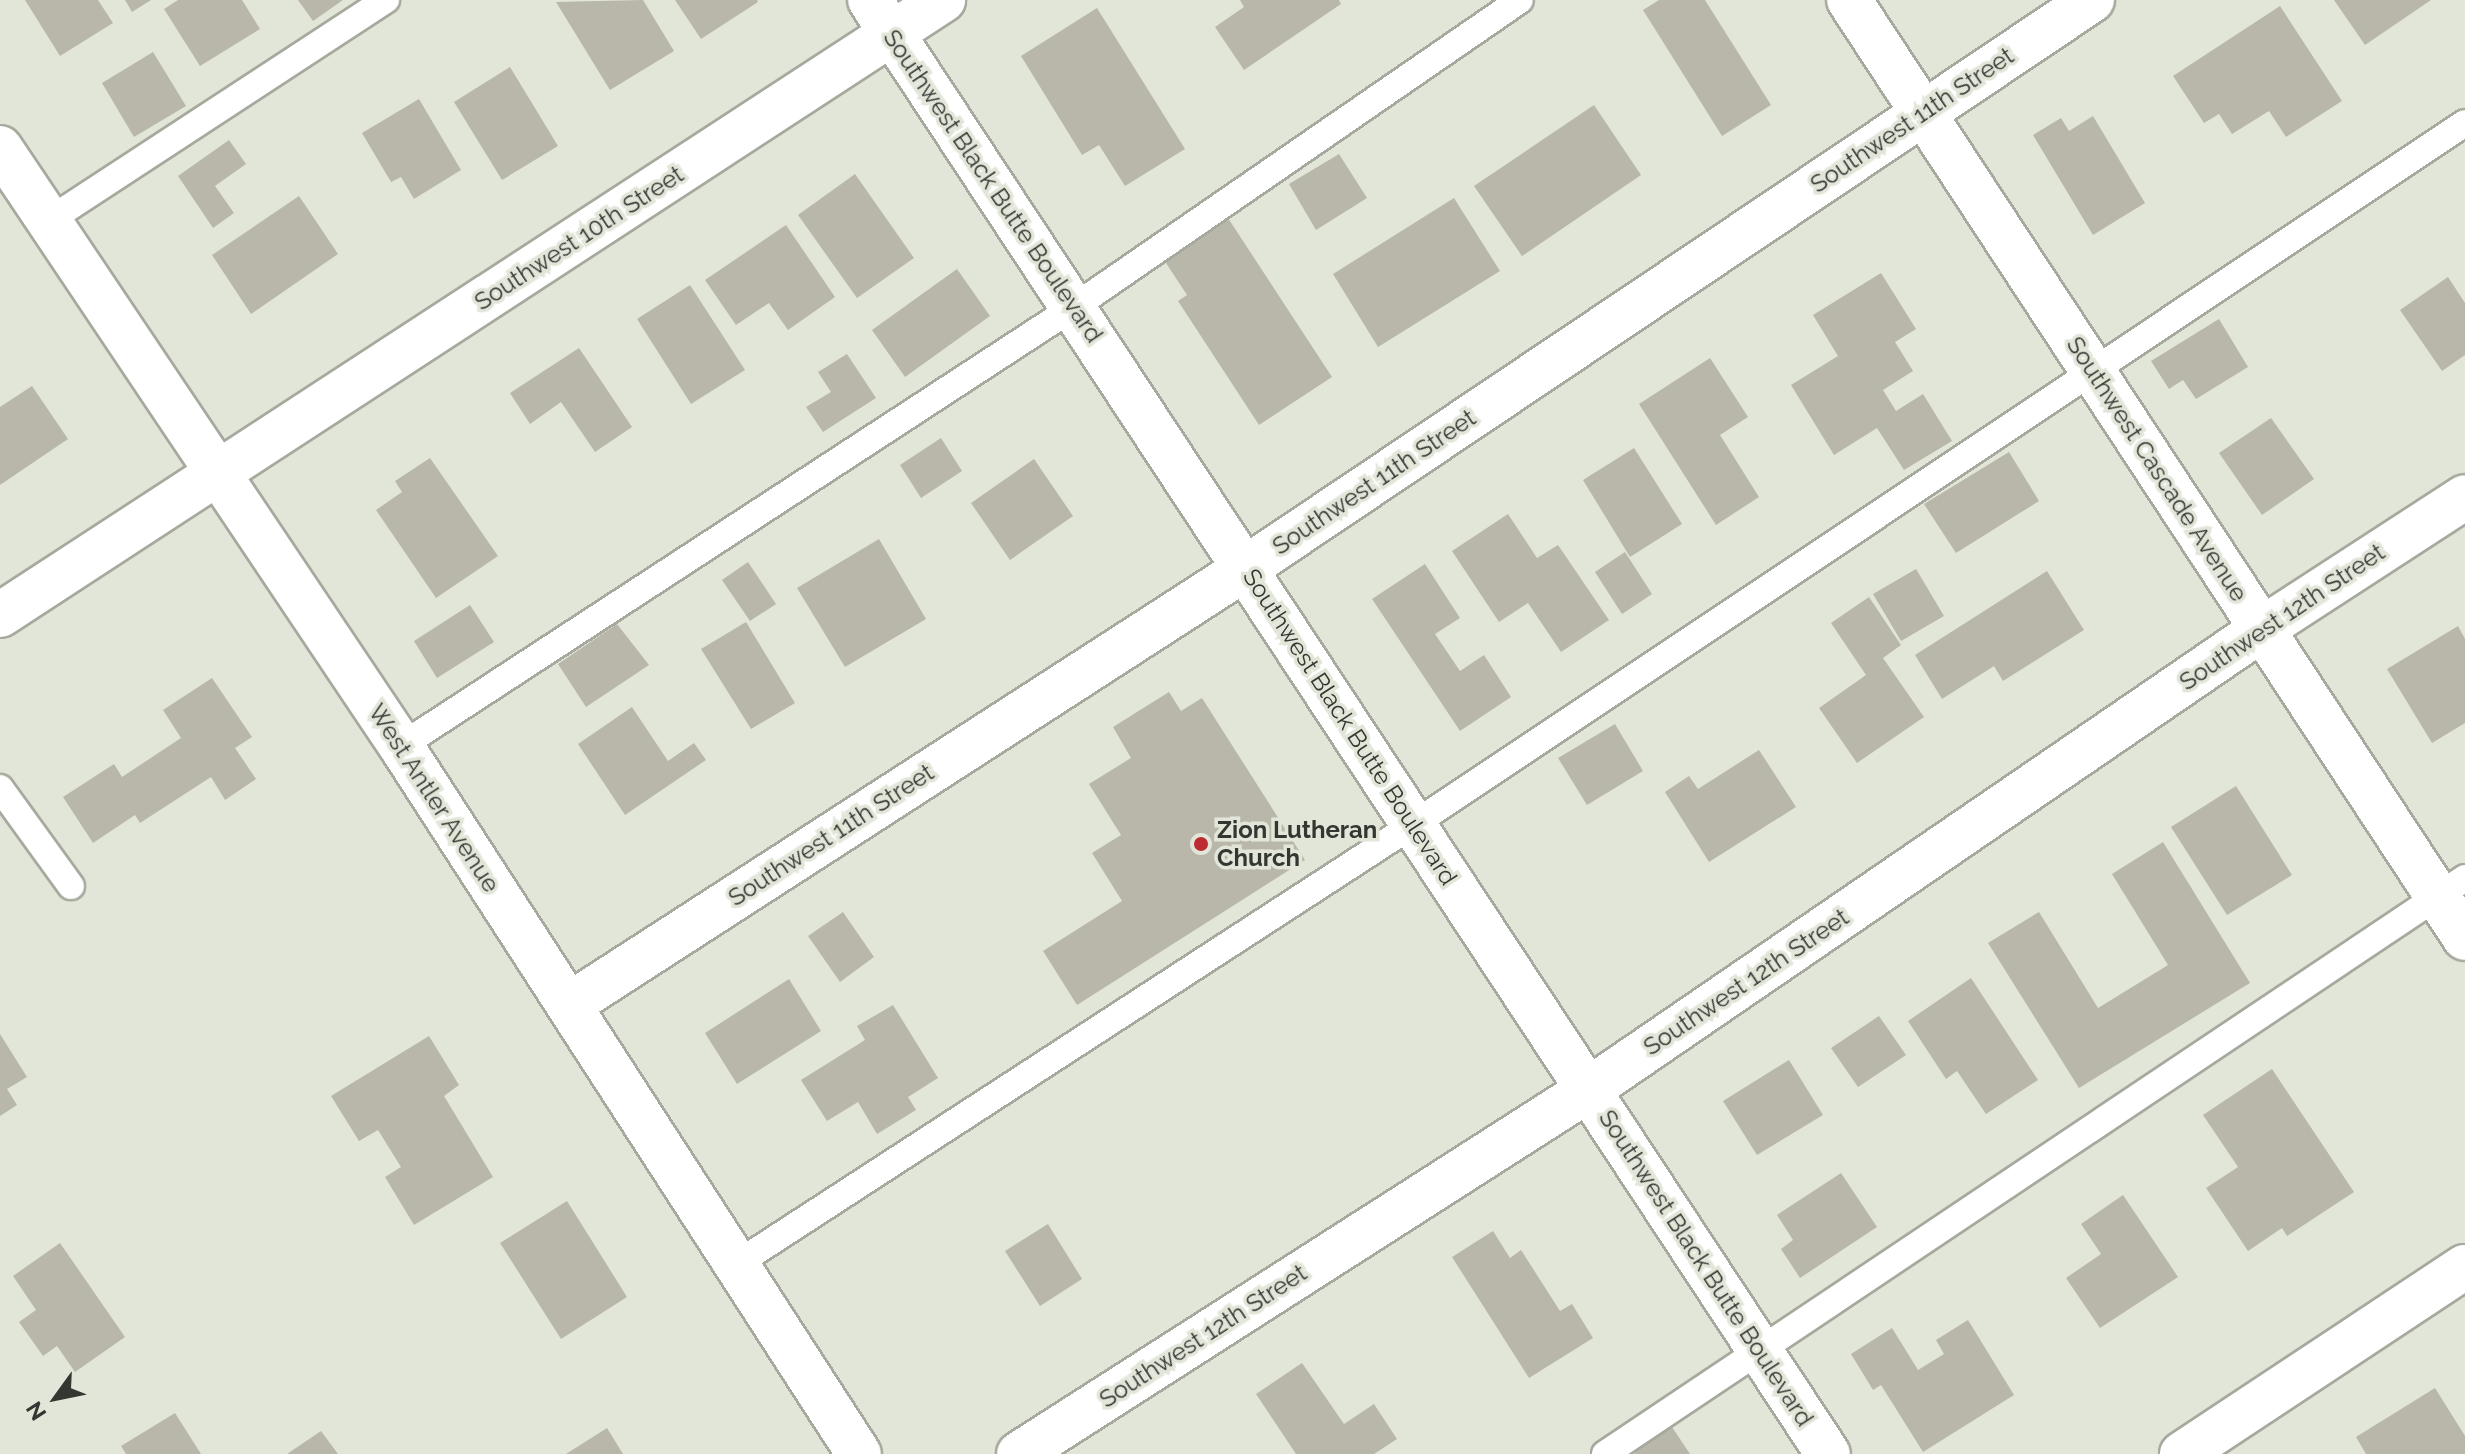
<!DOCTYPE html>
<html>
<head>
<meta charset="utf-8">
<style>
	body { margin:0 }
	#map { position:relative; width:2465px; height:1454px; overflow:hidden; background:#e2e6d9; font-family:Raleway,sans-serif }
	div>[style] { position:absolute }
	.building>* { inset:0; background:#b8b7aa }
	.roads { filter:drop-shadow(2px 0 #a6a99d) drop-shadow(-2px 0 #a6a99d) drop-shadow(0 2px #a6a99d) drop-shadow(0 -2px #a6a99d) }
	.service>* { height:26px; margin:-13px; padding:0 13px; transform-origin:13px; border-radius:13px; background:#fff }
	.minor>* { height:44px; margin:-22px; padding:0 22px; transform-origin:22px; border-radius:22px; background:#fff }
	.tertiary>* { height:44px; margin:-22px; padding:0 22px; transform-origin:22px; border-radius:22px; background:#fff }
	.dots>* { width:22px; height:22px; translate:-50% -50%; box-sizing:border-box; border:4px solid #e2e6d9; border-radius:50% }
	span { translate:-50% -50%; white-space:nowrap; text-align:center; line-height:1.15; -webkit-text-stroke:7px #e2e6d9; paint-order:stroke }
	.street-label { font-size:24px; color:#343631 }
	.poi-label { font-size:24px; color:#343631; font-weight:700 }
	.left { translate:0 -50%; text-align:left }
	.north { position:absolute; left:16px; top:1358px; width:80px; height:80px; -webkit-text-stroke:6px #e2e6d9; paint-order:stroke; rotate:237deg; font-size:22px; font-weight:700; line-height:32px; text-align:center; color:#343631 }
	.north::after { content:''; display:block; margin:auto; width:28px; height:36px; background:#343631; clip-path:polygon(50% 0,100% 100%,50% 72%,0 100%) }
</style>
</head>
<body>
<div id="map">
	<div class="building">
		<div style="clip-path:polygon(25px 0,98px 0,113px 23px,60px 56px)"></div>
		<div style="clip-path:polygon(125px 0,151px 0,132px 12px)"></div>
		<div style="clip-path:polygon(178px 0,242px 0,260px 29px,200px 66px,164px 9px)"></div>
		<div style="clip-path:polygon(298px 0,343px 0,313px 21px)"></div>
		<div style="clip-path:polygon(643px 0,674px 51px,610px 90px,556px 2px)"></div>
		<div style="clip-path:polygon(675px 0,757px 0,758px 2px,701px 39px)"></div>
		<div style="clip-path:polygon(1240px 0,1339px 0,1341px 4px,1244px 70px,1215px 27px,1244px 7px)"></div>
		<div style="clip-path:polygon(1659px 0,1705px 0,1771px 105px,1722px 136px,1643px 10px)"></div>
		<div style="clip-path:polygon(2334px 0,2431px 0,2365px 45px)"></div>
		<div style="clip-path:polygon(2280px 6px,2342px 101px,2286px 137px,2269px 111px,2232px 134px,2219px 114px,2204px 123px,2173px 76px)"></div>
		<div style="clip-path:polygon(1097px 8px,1185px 149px,1125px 186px,1099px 145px,1082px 155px,1021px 56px)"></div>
		<div style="clip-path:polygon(153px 52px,186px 106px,134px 137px,102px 83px)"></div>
		<div style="clip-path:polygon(510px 67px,558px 146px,502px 180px,454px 102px)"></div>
		<div style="clip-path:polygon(419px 99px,461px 170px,414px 199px,401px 177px,391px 182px,362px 133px)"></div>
		<div style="clip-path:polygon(1594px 105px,1641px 175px,1522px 256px,1474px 186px)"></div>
		<div style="clip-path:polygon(2093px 116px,2145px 203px,2093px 235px,2033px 135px,2061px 118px,2069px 131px)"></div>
		<div style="clip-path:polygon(229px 140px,246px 164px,215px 186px,234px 213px,213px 228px,178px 176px)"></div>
		<div style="clip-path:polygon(1339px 154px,1367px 198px,1316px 230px,1289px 184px)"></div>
		<div style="clip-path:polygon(855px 174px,914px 258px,857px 298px,798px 215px)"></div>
		<div style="clip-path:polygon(299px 196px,338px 254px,251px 314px,212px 255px)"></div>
		<div style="clip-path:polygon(1454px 198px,1500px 271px,1378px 347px,1333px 274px)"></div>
		<div style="clip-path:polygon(1228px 218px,1332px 377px,1259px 425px,1178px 301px,1187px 295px,1164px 260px)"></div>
		<div style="clip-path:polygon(786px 225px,835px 297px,788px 330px,769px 303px,736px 325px,705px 280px)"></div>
		<div style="clip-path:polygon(957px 269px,990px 316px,905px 377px,872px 330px)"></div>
		<div style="clip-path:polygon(1881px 273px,1916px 329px,1895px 342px,1913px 371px,1883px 390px,1896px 411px,1923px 394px,1952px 441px,1904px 470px,1877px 428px,1834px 455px,1791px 385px,1838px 356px,1813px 315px)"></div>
		<div style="clip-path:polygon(2448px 277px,2465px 303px,2465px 355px,2442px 371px,2400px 310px)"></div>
		<div style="clip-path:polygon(690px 285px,745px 370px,691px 404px,637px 319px)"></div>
		<div style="clip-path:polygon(2219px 319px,2248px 367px,2196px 399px,2183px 380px,2169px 389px,2151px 361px)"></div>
		<div style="clip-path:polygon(579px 348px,632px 427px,595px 452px,561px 402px,530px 424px,510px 393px)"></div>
		<div style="clip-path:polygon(847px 354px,876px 398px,823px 432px,806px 407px,831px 392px,818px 372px)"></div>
		<div style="clip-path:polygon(1710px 358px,1748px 417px,1720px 435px,1759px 497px,1716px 525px,1639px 404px)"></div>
		<div style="clip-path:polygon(32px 386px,68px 439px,0 485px,0 407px)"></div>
		<div style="clip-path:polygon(2271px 418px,2314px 479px,2262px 515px,2219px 453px)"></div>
		<div style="clip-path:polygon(941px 438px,962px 471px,921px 498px,900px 465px)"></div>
		<div style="clip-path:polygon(1634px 448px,1682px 524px,1630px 557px,1583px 480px)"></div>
		<div style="clip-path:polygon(2009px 452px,2039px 501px,1956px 553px,1924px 504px)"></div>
		<div style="clip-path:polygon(430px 458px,498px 556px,436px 598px,376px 510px,402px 492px,395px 481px)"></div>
		<div style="clip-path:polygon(1034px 459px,1073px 516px,1010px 560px,971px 503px)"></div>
		<div style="clip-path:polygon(1508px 514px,1537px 558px,1558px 545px,1609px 620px,1561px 652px,1528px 603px,1499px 622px,1452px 551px)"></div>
		<div style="clip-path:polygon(879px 539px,926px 619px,845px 667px,797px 588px)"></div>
		<div style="clip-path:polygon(1625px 552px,1652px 594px,1622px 614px,1595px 572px)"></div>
		<div style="clip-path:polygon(748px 562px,776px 604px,750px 621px,722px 580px)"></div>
		<div style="clip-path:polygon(1425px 564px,1460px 618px,1435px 634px,1460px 671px,1484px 655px,1511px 697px,1460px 731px,1372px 599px)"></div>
		<div style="clip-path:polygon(1916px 569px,1944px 616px,1901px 641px,1873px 594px)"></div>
		<div style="clip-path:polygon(2047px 571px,2084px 630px,2003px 681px,1994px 666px,1942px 699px,1915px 655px)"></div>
		<div style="clip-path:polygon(1869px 597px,1901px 645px,1883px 658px,1924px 717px,1857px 763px,1819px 708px,1866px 675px,1831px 623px)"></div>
		<div style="clip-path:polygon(470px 605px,494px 642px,437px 678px,414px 641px)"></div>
		<div style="clip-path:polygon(746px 622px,795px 703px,751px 729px,701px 649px)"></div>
		<div style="clip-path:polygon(617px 624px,649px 665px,586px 707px,558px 664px)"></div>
		<div style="clip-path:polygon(2458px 626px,2465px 639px,2465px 723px,2432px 743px,2387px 669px)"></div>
		<div style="clip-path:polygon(212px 678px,252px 737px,235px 748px,256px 779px,225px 800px,211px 777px,140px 823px,135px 815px,93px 843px,63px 797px,114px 764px,122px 777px,181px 738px,163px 710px)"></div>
		<div style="clip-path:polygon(1169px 692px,1181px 711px,1202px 698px,1305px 860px,1077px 1005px,1043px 951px,1122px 901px,1092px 853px,1121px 835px,1089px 784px,1131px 758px,1113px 727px)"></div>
		<div style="clip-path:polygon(632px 707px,668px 761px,694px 743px,706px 760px,625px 815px,578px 744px)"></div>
		<div style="clip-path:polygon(1615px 724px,1643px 771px,1587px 805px,1558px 758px)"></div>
		<div style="clip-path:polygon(1759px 750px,1796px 807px,1709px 862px,1665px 792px,1689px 776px,1698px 789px)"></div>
		<div style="clip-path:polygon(2236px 786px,2292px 875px,2227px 915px,2171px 827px)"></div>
		<div style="clip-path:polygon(2163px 842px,2250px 983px,2079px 1088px,1988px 943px,2039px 912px,2098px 1008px,2168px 965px,2112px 874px)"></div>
		<div style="clip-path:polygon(843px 912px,874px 957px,840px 982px,808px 936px)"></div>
		<div style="clip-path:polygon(1971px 978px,2038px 1080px,1986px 1114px,1957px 1071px,1946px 1079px,1908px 1021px)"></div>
		<div style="clip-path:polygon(789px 979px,821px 1031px,737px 1084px,705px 1033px)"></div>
		<div style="clip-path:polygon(893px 1005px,938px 1078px,908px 1097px,916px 1110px,877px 1134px,858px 1102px,827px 1121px,801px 1080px,865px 1040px,857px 1026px)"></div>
		<div style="clip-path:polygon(1879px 1016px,1906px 1055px,1858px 1087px,1831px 1048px)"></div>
		<div style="clip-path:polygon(0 1034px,27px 1077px,7px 1089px,17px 1105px,0 1116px)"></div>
		<div style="clip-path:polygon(429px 1036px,459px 1085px,444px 1096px,493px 1177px,414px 1225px,385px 1177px,401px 1167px,378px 1130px,359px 1141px,331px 1096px)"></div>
		<div style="clip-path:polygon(1789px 1060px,1823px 1115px,1757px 1155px,1723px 1101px)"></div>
		<div style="clip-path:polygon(2272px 1069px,2354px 1192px,2287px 1236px,2282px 1228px,2248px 1251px,2206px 1188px,2238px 1167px,2203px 1115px)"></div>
		<div style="clip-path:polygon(1841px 1173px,1877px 1227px,1800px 1278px,1781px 1249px,1793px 1240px,1777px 1215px)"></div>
		<div style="clip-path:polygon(2123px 1195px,2178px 1277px,2100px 1328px,2066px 1278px,2101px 1254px,2081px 1224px)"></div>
		<div style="clip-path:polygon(567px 1201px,627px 1297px,561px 1339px,500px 1243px)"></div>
		<div style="clip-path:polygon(1048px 1224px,1082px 1279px,1040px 1306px,1005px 1251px)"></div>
		<div style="clip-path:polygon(1493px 1231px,1510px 1258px,1521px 1250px,1560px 1311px,1572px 1304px,1593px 1338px,1529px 1378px,1452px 1257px)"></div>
		<div style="clip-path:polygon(60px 1243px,125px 1337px,75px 1372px,57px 1346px,43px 1356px,19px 1322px,36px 1310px,13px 1276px)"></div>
		<div style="clip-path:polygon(1968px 1320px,2014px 1395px,1923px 1452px,1881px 1385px,1873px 1390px,1851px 1354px,1892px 1328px,1918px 1370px,1944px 1354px,1936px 1340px)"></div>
		<div style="clip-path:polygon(1302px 1363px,1344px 1424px,1374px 1404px,1397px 1439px,1374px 1454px,1296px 1454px,1256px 1394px)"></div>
		<div style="clip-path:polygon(2435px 1388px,2465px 1436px,2465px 1454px,2366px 1454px,2356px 1437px)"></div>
		<div style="clip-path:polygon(175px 1413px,201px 1454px,126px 1454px,121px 1446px)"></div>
		<div style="clip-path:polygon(1670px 1424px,1690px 1454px,1635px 1454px,1632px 1448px)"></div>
		<div style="clip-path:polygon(607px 1428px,623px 1454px,566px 1454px)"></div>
		<div style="clip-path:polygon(321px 1431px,338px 1454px,287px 1454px)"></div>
	</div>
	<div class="roads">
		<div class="service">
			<div style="left:48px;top:221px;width:404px;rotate:-33.2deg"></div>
			<div style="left:401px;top:746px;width:804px;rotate:-33.12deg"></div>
			<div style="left:1074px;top:307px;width:541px;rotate:-34.54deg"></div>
			<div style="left:0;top:788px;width:121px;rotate:54.1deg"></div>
			<div style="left:735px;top:1265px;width:810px;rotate:-33deg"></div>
			<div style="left:1414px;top:824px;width:1263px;rotate:-33.7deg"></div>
			<div style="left:1605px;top:1454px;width:1035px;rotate:-33.81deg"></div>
		</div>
		<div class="minor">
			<div style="left:1849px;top:0;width:1122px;rotate:56.71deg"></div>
			<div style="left:0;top:148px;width:720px;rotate:56.16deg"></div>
			<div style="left:401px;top:746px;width:843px;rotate:57.1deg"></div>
			<div style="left:0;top:615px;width:1126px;rotate:-33.11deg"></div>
			<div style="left:569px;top:1005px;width:806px;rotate:-32.84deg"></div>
			<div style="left:1246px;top:568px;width:1019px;rotate:-33.88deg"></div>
			<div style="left:1019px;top:1454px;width:675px;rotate:-32.61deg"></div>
			<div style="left:1588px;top:1090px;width:817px;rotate:-34.37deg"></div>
			<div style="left:2262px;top:629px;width:242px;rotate:-33deg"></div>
			<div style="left:2182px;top:1454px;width:339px;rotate:-33.5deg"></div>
		</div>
		<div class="tertiary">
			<div style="left:870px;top:0;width:1741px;rotate:56.62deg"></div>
		</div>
	</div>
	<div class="dots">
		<div style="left:1201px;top:844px;background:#bc2c32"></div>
	</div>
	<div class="street-label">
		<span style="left:1912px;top:120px;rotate:-34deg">Southwest 11th Street</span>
		<span style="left:993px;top:186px;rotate:56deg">Southwest Black Butte Boulevard</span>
		<span style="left:579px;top:238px;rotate:-33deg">Southwest 10th Street</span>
		<span style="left:2157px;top:469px;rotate:57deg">Southwest Cascade Avenue</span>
		<span style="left:1374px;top:482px;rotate:-34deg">Southwest 11th Street</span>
		<span style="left:2282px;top:617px;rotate:-34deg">Southwest 12th Street</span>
		<span style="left:1350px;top:727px;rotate:57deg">Southwest Black Butte Boulevard</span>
		<span style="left:434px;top:798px;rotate:57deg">West Antler Avenue</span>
		<span style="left:831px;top:835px;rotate:-33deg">Southwest 11th Street</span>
		<span style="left:1746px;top:982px;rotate:-34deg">Southwest 12th Street</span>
		<span style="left:1706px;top:1268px;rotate:57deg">Southwest Black Butte Boulevard</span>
		<span style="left:1203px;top:1336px;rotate:-33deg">Southwest 12th Street</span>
	</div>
	<div class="poi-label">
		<span class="left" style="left:1217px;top:844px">Zion Lutheran<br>Church</span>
	</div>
	<div class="north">N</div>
</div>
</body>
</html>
